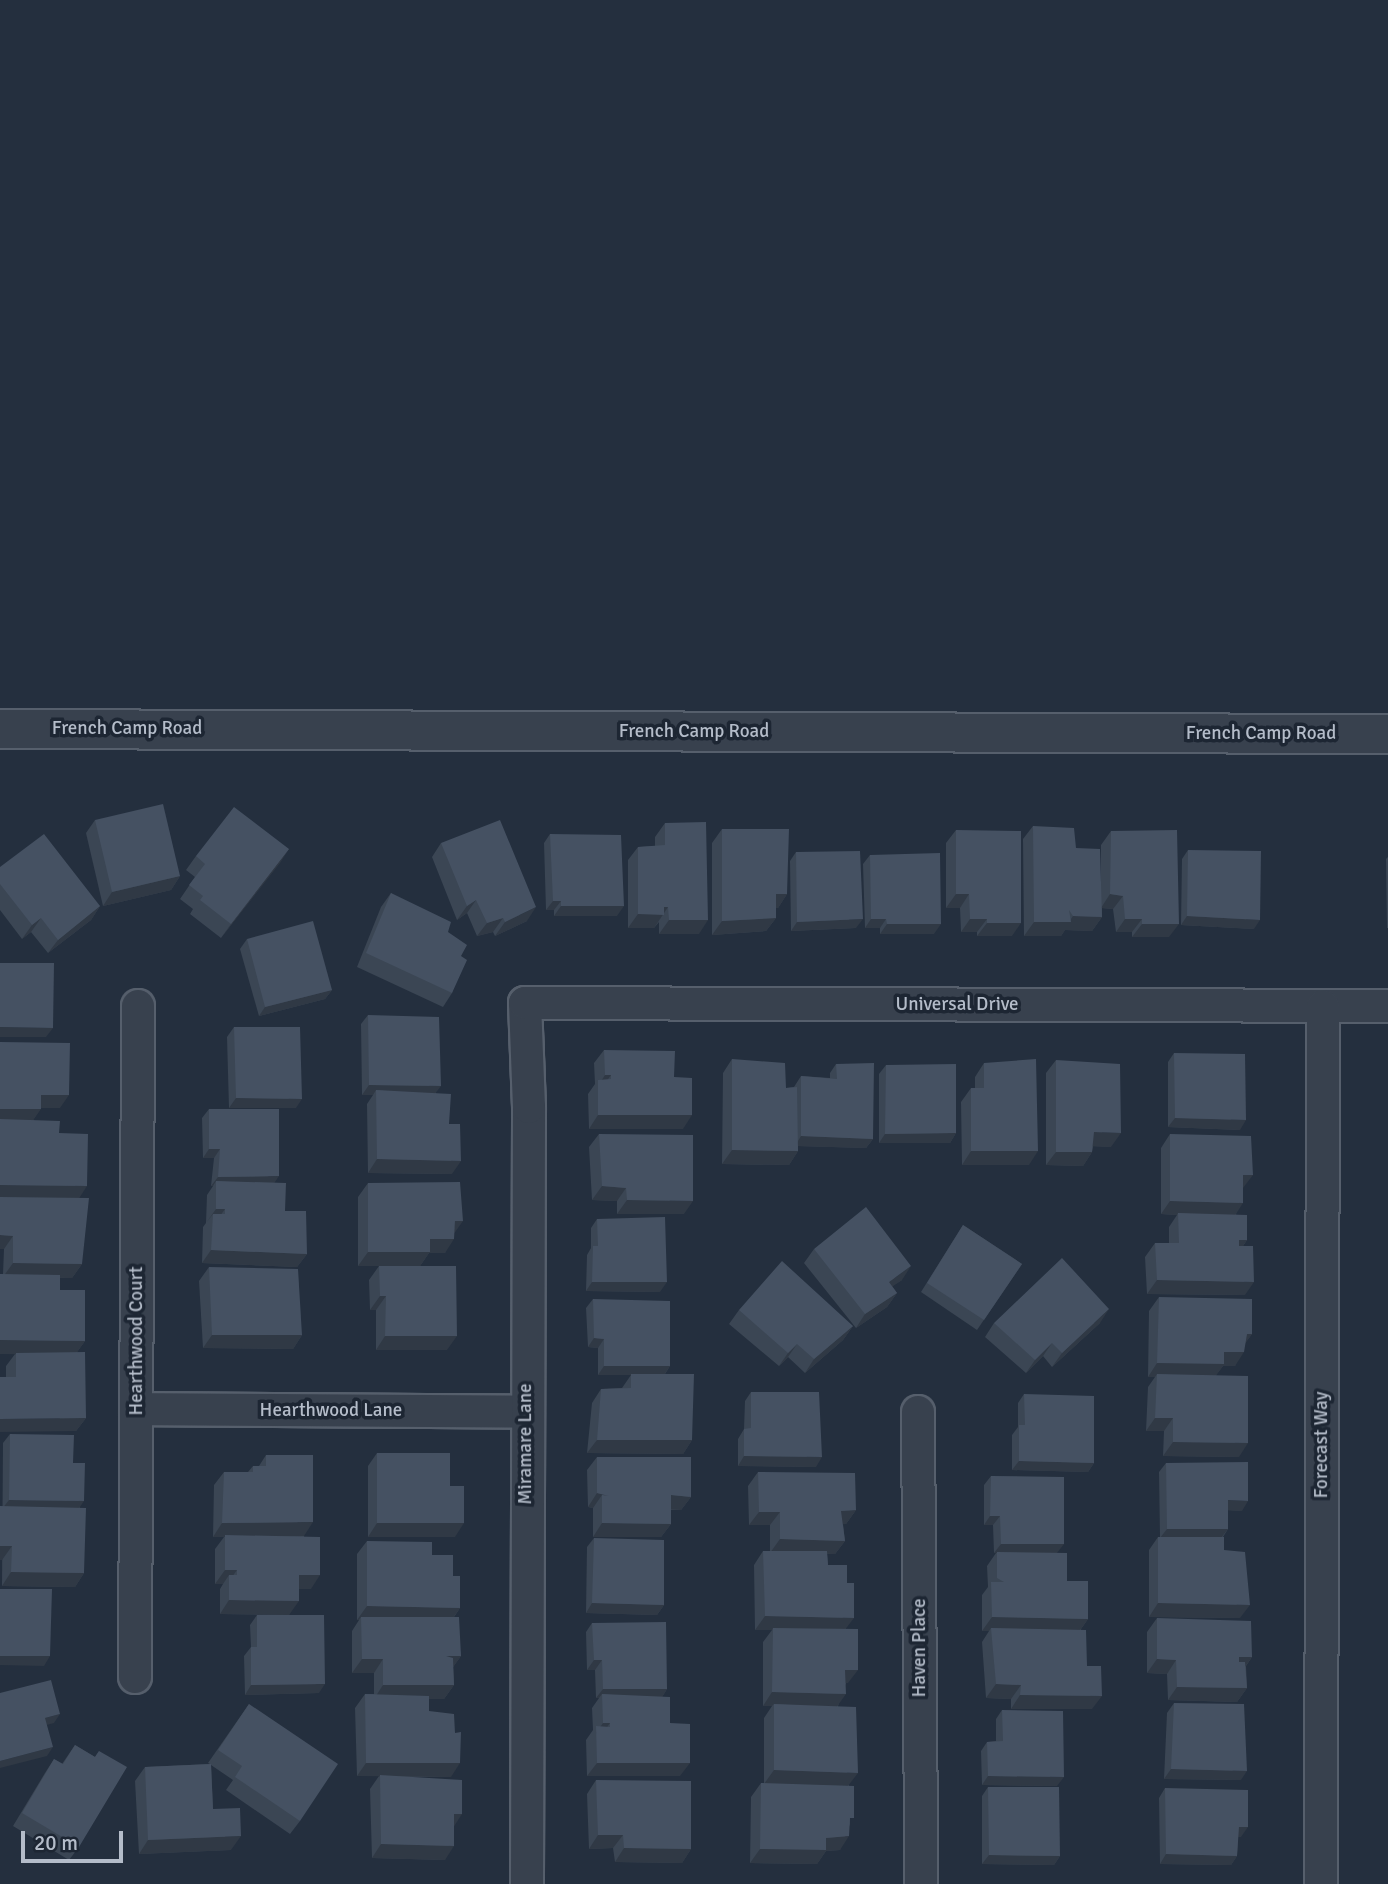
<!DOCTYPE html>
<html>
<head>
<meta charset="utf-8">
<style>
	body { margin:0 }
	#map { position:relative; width:1388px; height:1884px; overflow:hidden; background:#242f3e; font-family:Signika,sans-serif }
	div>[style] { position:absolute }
	.roads { filter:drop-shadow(2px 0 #565f6c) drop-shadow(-2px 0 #565f6c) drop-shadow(0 2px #565f6c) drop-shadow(0 -2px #565f6c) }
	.minor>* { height:32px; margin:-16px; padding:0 16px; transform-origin:16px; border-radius:16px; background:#38414e }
	.tertiary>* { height:38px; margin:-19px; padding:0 19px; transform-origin:19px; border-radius:19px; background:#38414e }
	.wall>* { inset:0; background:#3b4654 }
	.shaded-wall>* { inset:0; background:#303945 }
	.building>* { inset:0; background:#455162 }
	span { translate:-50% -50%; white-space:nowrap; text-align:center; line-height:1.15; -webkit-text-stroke:7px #1d2633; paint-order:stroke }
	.street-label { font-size:19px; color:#b4bcc9 }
	.scale { position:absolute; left:21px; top:1831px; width:102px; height:32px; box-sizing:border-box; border:4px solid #b4bcc9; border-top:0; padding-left:9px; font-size:21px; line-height:24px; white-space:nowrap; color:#b4bcc9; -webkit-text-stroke:5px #1d2633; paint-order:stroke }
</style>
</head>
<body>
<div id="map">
	<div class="roads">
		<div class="minor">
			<div style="left:136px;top:1409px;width:390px;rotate:0.4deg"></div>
			<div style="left:918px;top:1412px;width:472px;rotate:89.6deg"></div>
			<div style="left:135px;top:1677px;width:671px;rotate:-89.74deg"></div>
			<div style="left:527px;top:1884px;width:777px;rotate:-89.85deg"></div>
			<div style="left:529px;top:1107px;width:104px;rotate:-92.2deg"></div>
			<div style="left:525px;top:1003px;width:863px;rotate:0.2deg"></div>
			<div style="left:1321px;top:1884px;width:878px;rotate:-89.87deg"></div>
		</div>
		<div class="tertiary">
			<div style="left:0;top:729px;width:1388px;rotate:0.21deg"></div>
		</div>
	</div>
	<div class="wall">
		<div style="clip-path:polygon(95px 820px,180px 876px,171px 890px,103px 906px,86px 833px)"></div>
		<div style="clip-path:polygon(665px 823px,699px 934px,659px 934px,659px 922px,654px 928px,628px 928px,628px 860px,638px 847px,655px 846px,655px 837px)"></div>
		<div style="clip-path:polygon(1033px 826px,1076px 848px,1101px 882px,1101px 845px,1111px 831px,1169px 937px,1132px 937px,1132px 932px,1116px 932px,1113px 909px,1102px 908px,1102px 917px,1092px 931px,1065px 930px,1061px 936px,1024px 936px,1023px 839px)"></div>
		<div style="clip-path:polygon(722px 829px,787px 894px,778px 908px,776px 908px,776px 918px,766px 931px,712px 935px,712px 843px)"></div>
		<div style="clip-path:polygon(956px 830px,1012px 936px,977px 936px,977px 932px,961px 932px,960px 908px,946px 908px,946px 843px)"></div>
		<div style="clip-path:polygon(550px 834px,617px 916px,554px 916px,554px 910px,546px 910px,544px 843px)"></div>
		<div style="clip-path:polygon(441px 843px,527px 921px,495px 936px,493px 932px,477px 936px,467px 913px,457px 920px,432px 857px)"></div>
		<div style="clip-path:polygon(289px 849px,221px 938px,190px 914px,193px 909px,180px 899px,195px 877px,186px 870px,196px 856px)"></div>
		<div style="clip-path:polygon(1188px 850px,1254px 929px,1181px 925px,1182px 859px)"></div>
		<div style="clip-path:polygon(796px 852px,856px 928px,791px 931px,790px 861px)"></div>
		<div style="clip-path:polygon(870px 855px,934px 934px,880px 934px,880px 928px,865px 928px,863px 864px)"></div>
		<div style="clip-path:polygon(1388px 857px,1388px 928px,1387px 928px,1386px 859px)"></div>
		<div style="clip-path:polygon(0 867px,100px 906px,91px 920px,48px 953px,31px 932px,22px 939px,0 910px)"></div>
		<div style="clip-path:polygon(391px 893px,461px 956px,452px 993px,443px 1007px,357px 967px,381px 907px)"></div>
		<div style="clip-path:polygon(247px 939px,332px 990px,325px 999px,259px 1016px,240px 949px)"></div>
		<div style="clip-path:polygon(368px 1015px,436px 1093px,449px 1124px,452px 1174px,368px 1173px,367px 1104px,373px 1095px,362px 1095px,361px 1024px)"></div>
		<div style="clip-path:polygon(234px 1027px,296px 1108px,229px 1108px,227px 1037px)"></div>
		<div style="clip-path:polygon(0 1042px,60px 1108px,41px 1108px,33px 1120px,59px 1133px,79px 1198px,82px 1264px,72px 1278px,60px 1278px,60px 1290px,85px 1341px,77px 1352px,86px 1418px,76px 1431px,6px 1377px,6px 1366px,15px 1354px,0 1354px,0 1274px,3px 1274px,4px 1249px,0 1249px)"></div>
		<div style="clip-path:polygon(604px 1050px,674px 1077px,683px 1129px,589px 1129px,588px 1094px,595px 1084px,594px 1063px)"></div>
		<div style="clip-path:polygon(1174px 1053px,1240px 1130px,1168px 1127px,1168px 1062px)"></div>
		<div style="clip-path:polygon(732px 1059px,786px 1088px,794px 1087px,801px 1076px,830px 1078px,830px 1073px,836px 1064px,873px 1139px,866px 1148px,798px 1146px,798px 1151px,789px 1165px,722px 1164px,723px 1073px)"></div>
		<div style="clip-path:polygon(1056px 1060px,1111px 1147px,1093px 1146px,1092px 1152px,1083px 1166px,1046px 1165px,1046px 1073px)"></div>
		<div style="clip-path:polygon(984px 1063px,1029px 1165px,962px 1165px,961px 1102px,971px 1088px,975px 1088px,975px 1077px)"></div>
		<div style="clip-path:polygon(886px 1065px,956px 1133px,950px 1143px,879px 1143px,879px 1074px)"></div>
		<div style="clip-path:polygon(209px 1109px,274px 1183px,285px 1211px,307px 1254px,297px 1267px,202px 1263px,203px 1227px,206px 1223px,207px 1195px,213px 1186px,211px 1186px,214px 1158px,203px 1158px,202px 1118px)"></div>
		<div style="clip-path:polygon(599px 1134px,684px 1214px,617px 1214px,617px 1201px,592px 1200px,589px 1147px)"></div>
		<div style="clip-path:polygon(1170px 1134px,1243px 1188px,1236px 1214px,1247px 1240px,1243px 1246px,1245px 1295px,1147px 1294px,1145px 1257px,1155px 1243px,1169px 1243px,1169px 1227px,1177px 1215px,1161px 1214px,1161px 1148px)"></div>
		<div style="clip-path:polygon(368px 1183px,454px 1232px,445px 1253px,429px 1253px,420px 1266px,447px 1350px,376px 1350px,376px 1310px,370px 1310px,369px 1280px,379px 1266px,358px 1266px,358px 1197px)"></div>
		<div style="clip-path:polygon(597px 1219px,660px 1292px,586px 1291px,587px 1255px,591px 1248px,591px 1228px)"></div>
		<div style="clip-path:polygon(963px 1225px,1022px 1264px,977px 1330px,921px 1292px)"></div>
		<div style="clip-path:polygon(814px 1249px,902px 1280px,892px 1286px,897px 1293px,887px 1307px,856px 1328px,804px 1263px)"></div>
		<div style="clip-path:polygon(209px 1267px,302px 1335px,293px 1349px,203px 1348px,199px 1281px)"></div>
		<div style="clip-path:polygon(1159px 1297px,1252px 1334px,1245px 1343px,1235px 1366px,1223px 1366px,1216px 1375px,1239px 1457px,1163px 1456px,1164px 1431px,1146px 1431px,1148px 1387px,1155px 1377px,1148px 1377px,1149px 1311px)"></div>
		<div style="clip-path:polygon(593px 1299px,670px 1366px,665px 1374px,692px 1440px,683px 1454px,587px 1453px,592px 1403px,601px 1389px,622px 1388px,631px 1375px,598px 1375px,598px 1348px,588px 1347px,586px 1308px)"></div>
		<div style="clip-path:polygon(739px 1310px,853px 1326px,843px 1340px,805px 1373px,788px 1357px,779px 1366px,729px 1324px)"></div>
		<div style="clip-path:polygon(994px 1323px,1100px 1323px,1052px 1367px,1043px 1356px,1026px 1373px,985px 1337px)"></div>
		<div style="clip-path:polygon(751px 1392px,816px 1467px,738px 1466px,738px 1439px,744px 1429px,745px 1401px)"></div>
		<div style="clip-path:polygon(1024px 1394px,1094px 1463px,1088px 1472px,1012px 1470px,1012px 1435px,1018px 1427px,1018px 1403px)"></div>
		<div style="clip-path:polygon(10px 1434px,73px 1463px,80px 1508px,84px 1573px,75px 1587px,2px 1586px,3px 1443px)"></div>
		<div style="clip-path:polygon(377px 1453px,450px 1486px,455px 1537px,368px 1537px,368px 1466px)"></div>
		<div style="clip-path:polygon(266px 1455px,304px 1536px,311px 1589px,299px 1589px,289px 1615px,319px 1693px,245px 1695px,244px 1656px,251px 1647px,250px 1625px,257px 1615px,288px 1615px,220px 1614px,220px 1589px,223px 1584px,215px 1584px,215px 1549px,224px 1537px,213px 1537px,214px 1485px,224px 1472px,248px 1472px,253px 1466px,259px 1466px)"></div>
		<div style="clip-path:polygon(597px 1457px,691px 1497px,681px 1510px,671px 1510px,671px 1524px,661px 1537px,593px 1537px,593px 1508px,588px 1507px,587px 1470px)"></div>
		<div style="clip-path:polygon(1166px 1463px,1242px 1511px,1228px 1510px,1228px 1529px,1223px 1537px,1224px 1550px,1240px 1618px,1149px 1617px,1149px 1550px,1158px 1537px,1160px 1537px,1159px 1472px)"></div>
		<div style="clip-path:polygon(758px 1472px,856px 1510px,846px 1524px,843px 1524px,845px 1541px,835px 1554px,827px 1554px,828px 1565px,846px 1629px,848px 1683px,846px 1683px,838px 1706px,849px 1786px,850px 1824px,840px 1850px,826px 1851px,817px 1864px,750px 1863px,751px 1797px,761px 1783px,764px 1784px,764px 1718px,772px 1706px,763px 1706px,763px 1642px,772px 1630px,755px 1630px,754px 1565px,763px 1551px,770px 1551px,770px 1525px,749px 1525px,748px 1486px)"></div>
		<div style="clip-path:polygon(991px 1476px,1057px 1553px,1067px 1581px,1088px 1619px,1081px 1629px,1087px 1666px,1092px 1709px,1011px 1709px,1011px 1699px,986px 1698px,982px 1642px,989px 1631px,982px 1631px,982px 1595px,988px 1587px,987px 1566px,996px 1553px,994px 1553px,993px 1525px,984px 1525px,984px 1485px)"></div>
		<div style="clip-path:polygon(594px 1538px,664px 1605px,657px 1615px,586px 1613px,587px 1547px)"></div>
		<div style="clip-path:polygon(367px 1541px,432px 1555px,453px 1576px,460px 1608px,454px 1617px,461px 1656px,453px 1667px,454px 1685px,444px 1699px,429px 1699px,429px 1711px,451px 1777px,409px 1777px,454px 1825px,445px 1860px,372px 1858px,370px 1789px,379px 1776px,357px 1776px,355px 1708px,365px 1694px,374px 1694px,374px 1673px,352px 1673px,352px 1631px,359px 1620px,357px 1620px,357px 1554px)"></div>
		<div style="clip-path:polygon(1157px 1618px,1252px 1657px,1246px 1666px,1247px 1688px,1237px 1702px,1168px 1700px,1167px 1674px,1147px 1673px,1147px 1632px)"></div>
		<div style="clip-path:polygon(592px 1623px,667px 1689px,662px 1697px,670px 1723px,680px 1776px,587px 1776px,586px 1740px,593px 1730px,592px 1708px,599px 1698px,596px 1698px,595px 1670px,587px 1670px,586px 1632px)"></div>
		<div style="clip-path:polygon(1174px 1703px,1241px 1780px,1164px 1779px,1167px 1713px)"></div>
		<div style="clip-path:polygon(249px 1704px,300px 1821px,290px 1834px,226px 1790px,233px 1780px,211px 1765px,213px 1809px,231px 1850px,139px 1854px,135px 1781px,145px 1767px,210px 1764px,208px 1763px)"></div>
		<div style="clip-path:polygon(1002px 1710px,1057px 1786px,982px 1785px,981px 1751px,987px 1742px,996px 1741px,996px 1719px)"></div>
		<div style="clip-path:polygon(75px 1745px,95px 1757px,99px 1751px,79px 1847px,69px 1860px,13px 1826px,45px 1773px,54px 1759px,62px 1764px)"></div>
		<div style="clip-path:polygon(596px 1780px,691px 1849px,682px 1863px,615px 1862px,613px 1848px,589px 1849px,587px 1794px)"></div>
		<div style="clip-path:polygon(988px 1787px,1060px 1856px,1054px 1865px,982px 1864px,982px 1796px)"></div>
		<div style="clip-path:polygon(1165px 1788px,1241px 1837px,1238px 1837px,1237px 1856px,1231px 1865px,1160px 1864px,1159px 1798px)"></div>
	</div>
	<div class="shaded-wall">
		<div style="clip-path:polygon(289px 849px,280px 863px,221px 938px,231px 924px)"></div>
		<div style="clip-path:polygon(180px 876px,171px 890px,103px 906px,112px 892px)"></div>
		<div style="clip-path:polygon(776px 894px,787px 894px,778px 908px,767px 908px)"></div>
		<div style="clip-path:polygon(956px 894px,969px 894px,960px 908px,946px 908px)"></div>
		<div style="clip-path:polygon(1110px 894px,1123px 896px,1113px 909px,1101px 908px)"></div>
		<div style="clip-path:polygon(476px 900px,467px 913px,457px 920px,467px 906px)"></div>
		<div style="clip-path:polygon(553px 901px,561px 901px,554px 910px,546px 910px)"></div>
		<div style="clip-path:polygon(100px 906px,91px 920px,48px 953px,58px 940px)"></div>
		<div style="clip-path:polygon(561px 906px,624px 906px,617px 916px,554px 916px)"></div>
		<div style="clip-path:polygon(536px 907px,527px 921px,495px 936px,505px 922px)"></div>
		<div style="clip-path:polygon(664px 907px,668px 907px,654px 928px,628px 928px,638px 914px)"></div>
		<div style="clip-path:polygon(1073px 916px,1102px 917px,1092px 931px,1065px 930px,1061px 936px,1024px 936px,1034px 922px,1069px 922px)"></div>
		<div style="clip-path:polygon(1187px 916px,1260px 920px,1254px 929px,1181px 925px)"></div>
		<div style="clip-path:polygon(41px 918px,31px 932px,22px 939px,32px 925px)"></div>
		<div style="clip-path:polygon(503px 918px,493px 932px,477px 936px,487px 923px)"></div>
		<div style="clip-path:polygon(776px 918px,766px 931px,712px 935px,722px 921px)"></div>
		<div style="clip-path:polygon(863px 919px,856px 928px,791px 931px,797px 922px)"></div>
		<div style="clip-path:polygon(871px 919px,886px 919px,880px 928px,865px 928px)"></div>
		<div style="clip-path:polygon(970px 919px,987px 919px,977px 932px,961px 932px)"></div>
		<div style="clip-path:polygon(1125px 919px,1142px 919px,1132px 932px,1116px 932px)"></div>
		<div style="clip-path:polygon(669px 920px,708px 920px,699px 934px,659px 934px)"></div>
		<div style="clip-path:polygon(987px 923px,1021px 923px,1012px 936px,977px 936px)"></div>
		<div style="clip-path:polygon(887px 924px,941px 924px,934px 934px,880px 934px)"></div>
		<div style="clip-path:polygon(1142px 924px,1179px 924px,1169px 937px,1132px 937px)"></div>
		<div style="clip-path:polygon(332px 990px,325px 999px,259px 1016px,265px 1007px)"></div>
		<div style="clip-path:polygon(0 1027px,53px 1028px,46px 1037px,0 1037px)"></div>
		<div style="clip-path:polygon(605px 1075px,611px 1075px,601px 1089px,598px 1086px)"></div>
		<div style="clip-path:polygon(369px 1085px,441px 1086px,434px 1095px,376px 1090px,373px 1095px,362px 1095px)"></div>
		<div style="clip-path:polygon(41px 1095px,69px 1095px,60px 1108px,31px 1108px)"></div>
		<div style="clip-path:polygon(236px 1098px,302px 1099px,296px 1108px,229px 1108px)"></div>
		<div style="clip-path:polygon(0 1109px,41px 1109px,31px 1123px,0 1123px)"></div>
		<div style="clip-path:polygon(598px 1115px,692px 1115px,683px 1129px,589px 1129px)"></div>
		<div style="clip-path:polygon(1175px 1118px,1246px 1120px,1240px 1130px,1168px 1127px)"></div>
		<div style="clip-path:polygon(1094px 1132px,1121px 1133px,1111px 1147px,1084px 1146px)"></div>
		<div style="clip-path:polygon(956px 1133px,950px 1143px,879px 1143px,885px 1134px)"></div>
		<div style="clip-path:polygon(801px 1136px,873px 1139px,866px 1148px,795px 1146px)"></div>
		<div style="clip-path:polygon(209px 1149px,220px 1149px,214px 1158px,203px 1158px)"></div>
		<div style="clip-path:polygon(732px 1150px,798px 1151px,789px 1165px,722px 1164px)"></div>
		<div style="clip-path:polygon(971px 1151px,1038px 1151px,1029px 1165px,962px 1165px)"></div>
		<div style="clip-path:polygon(1056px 1152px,1092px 1152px,1083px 1166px,1046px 1165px)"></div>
		<div style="clip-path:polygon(377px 1159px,461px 1161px,452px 1174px,368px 1173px)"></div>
		<div style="clip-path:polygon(1243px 1175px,1253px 1175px,1243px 1188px)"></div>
		<div style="clip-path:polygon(279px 1176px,273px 1185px,216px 1181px,213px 1186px,211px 1186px,218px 1177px)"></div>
		<div style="clip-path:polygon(0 1185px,87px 1186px,78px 1200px,0 1199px)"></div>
		<div style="clip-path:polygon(602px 1186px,626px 1188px,617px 1201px,592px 1200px)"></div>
		<div style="clip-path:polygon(627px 1200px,693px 1201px,684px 1214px,617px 1214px)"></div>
		<div style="clip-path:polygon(1170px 1201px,1243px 1203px,1234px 1217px,1178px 1213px,1177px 1215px,1161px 1214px)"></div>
		<div style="clip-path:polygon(216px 1209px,225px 1209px,215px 1223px,213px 1214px,206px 1223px)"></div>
		<div style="clip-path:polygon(455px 1221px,463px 1221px,453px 1235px)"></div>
		<div style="clip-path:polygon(0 1235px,13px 1236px,4px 1249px,0 1249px)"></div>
		<div style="clip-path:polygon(430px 1239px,454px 1239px,445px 1253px,429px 1253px,420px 1266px,358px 1266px,368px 1252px)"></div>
		<div style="clip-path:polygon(1239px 1240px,1247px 1240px,1237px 1254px)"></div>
		<div style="clip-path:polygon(211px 1250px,307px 1254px,297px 1267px,202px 1263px)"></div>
		<div style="clip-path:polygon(13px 1263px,82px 1264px,72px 1278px,3px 1277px)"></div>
		<div style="clip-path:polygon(911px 1266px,902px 1280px,880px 1295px,889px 1282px)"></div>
		<div style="clip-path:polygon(1157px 1280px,1254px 1282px,1245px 1295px,1147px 1294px)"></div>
		<div style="clip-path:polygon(592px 1282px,667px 1282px,660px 1292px,586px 1291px)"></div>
		<div style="clip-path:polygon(897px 1293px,887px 1307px,856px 1328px,865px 1314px)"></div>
		<div style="clip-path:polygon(380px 1296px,386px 1296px,376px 1310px,370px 1310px)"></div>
		<div style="clip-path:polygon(1109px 1309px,1100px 1323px,1052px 1367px,1062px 1353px)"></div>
		<div style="clip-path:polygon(853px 1326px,843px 1340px,805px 1373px,814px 1359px)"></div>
		<div style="clip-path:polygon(1247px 1334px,1252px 1334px,1242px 1348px)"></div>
		<div style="clip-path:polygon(212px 1335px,302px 1335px,293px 1349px,203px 1348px)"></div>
		<div style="clip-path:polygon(385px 1336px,457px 1336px,447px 1350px,376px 1350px)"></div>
		<div style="clip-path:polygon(594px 1338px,604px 1339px,598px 1348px,588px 1347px)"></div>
		<div style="clip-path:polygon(0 1340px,85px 1341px,75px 1355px,0 1354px)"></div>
		<div style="clip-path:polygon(1052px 1343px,1043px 1356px,1026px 1373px,1035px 1360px)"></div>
		<div style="clip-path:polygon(797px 1344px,788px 1357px,779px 1366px,788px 1353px)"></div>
		<div style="clip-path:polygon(1224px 1352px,1244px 1352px,1235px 1366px,1223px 1366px,1214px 1378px,1157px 1374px,1155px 1377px,1148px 1377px,1157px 1363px)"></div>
		<div style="clip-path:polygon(604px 1366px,670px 1366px,664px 1375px,598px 1375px)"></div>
		<div style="clip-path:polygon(86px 1418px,76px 1431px,0 1432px,0 1419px)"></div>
		<div style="clip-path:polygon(1155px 1418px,1173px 1418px,1164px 1431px,1146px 1431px)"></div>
		<div style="clip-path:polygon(597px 1440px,692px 1440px,683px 1454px,587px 1453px)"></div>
		<div style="clip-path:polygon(1173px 1442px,1248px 1443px,1239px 1457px,1163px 1456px)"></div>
		<div style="clip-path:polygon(744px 1456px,822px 1457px,816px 1467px,738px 1466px)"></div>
		<div style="clip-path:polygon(1019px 1461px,1094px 1463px,1088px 1472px,1012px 1470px)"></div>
		<div style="clip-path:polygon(597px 1493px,609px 1496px,602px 1495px,593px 1508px,588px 1507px)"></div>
		<div style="clip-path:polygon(671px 1495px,691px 1497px,681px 1510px,662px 1509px)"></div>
		<div style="clip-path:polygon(9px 1500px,84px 1501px,78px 1510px,2px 1509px)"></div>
		<div style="clip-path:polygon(1228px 1500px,1248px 1501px,1242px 1511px,1221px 1510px)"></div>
		<div style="clip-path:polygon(856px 1510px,846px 1524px,832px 1525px,841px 1511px)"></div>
		<div style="clip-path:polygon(759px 1512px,780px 1512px,770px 1525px,749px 1525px)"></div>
		<div style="clip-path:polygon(990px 1516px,1000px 1516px,993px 1525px,984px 1525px)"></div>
		<div style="clip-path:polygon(313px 1522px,304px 1536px,213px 1537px,222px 1523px)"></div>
		<div style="clip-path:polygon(377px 1523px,464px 1523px,455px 1537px,368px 1537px)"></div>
		<div style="clip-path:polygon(602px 1523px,671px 1524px,661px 1537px,593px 1537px)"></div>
		<div style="clip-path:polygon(1167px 1529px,1228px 1529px,1221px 1538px,1160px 1538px)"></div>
		<div style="clip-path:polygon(780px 1539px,845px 1541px,835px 1554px,770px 1553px)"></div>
		<div style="clip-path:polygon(1001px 1544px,1064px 1544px,1057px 1553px,994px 1553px)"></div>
		<div style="clip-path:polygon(0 1546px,12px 1546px,2px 1560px,0 1560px)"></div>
		<div style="clip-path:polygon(225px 1570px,237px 1570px,229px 1581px,229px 1575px,223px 1584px,215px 1584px)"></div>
		<div style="clip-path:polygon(11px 1572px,84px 1573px,75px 1587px,2px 1586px)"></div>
		<div style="clip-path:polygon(299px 1575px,320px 1575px,311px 1589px,290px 1589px)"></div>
		<div style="clip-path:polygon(229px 1600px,299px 1601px,289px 1615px,220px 1614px)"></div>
		<div style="clip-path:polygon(592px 1603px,664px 1605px,657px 1615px,586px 1613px)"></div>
		<div style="clip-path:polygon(1158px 1603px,1250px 1605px,1240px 1618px,1149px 1617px)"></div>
		<div style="clip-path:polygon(367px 1606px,460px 1608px,450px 1622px,361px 1617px,359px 1620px,357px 1620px)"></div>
		<div style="clip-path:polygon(765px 1616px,854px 1618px,844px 1631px,773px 1628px,772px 1630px,755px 1630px)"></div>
		<div style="clip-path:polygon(992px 1617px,1088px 1619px,1078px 1633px,991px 1628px,989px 1631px,982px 1631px)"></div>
		<div style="clip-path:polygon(0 1656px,50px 1656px,44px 1666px,0 1665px)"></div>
		<div style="clip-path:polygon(446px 1656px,461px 1656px,451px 1670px)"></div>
		<div style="clip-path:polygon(1239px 1657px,1252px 1657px,1242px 1671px,1229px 1671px)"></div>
		<div style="clip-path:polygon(362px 1659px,383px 1659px,374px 1673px,352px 1673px)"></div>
		<div style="clip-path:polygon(1157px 1659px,1176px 1660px,1167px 1674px,1147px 1673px)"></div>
		<div style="clip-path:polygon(594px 1660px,602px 1660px,595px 1670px,587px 1670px)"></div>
		<div style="clip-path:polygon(845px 1670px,858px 1670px,848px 1683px,835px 1683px)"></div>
		<div style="clip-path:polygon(325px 1684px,319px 1693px,245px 1695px,251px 1685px)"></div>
		<div style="clip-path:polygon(996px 1684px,1021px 1685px,1011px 1699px,986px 1698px)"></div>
		<div style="clip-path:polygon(383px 1685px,454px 1685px,444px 1699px,374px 1699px)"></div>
		<div style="clip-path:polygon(1177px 1687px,1247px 1688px,1237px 1702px,1168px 1700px)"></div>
		<div style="clip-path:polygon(603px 1689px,667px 1689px,661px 1699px,602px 1694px,599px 1698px,596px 1698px)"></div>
		<div style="clip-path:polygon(772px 1692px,846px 1694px,836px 1708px,774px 1704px,772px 1706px,763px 1706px)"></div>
		<div style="clip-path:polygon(1020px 1695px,1102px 1696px,1092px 1709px,1011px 1709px)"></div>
		<div style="clip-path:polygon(60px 1714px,54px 1723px,39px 1727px,45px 1718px)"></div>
		<div style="clip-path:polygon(603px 1723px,610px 1723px,601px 1736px,596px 1733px)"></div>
		<div style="clip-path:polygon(53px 1747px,47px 1756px,0 1768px,0 1761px)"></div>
		<div style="clip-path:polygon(366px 1763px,460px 1763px,451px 1777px,357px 1776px)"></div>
		<div style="clip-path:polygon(597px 1763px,690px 1763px,680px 1776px,587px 1776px)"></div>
		<div style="clip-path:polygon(1171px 1769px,1247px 1771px,1241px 1780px,1164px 1779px)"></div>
		<div style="clip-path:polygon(774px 1770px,858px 1773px,848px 1786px,764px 1784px)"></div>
		<div style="clip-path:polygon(988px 1776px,1064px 1777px,1057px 1786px,982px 1785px)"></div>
		<div style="clip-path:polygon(454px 1814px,462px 1814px,453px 1828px)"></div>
		<div style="clip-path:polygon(1239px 1827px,1248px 1827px,1241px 1837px,1232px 1837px)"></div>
		<div style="clip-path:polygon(598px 1835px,623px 1835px,613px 1848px,589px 1849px)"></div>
		<div style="clip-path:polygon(241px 1836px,231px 1850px,139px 1854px,148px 1840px)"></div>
		<div style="clip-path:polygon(849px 1836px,840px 1850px,826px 1851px,817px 1864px,750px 1863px,760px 1849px,826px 1838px)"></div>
		<div style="clip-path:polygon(381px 1844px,454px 1846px,445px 1860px,372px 1858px)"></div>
		<div style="clip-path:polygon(624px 1848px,691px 1849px,682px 1863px,615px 1862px)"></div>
		<div style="clip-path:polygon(1166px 1854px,1237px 1856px,1231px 1865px,1160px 1864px)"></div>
		<div style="clip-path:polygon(989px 1855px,1060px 1856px,1054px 1865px,982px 1864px)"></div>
	</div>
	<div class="building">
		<div style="clip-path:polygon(163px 804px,180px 876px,112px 892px,95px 820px)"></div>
		<div style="clip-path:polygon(234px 807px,289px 849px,231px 924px,200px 900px,203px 896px,189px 885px,205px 864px,196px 856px)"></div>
		<div style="clip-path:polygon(500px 820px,536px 907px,505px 922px,503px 918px,487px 923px,476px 900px,467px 906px,441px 843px)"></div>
		<div style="clip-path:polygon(706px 822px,708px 920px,669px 920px,668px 907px,664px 907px,664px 915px,638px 914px,638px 847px,665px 845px,665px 823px)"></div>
		<div style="clip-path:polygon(1033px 826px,1074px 828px,1076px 848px,1100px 849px,1102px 917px,1073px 916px,1069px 910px,1071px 922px,1034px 922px)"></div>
		<div style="clip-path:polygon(722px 829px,789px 829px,787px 894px,776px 894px,776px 918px,722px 921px)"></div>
		<div style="clip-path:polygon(956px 830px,1021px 831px,1021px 923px,987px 923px,987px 919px,970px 919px,969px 894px,956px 894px)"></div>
		<div style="clip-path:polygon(1177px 830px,1179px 924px,1142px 924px,1142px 919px,1125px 919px,1123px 896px,1110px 894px,1111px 831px)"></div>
		<div style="clip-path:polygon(44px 834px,100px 906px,58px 940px,41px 918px,32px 925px,0 884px,0 867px)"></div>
		<div style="clip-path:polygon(550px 834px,621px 835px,624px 906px,561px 906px,561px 901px,553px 901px)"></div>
		<div style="clip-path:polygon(1188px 850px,1261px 851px,1260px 920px,1187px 916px)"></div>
		<div style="clip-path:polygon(860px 851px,863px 919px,797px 922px,796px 852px)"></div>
		<div style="clip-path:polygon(940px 853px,941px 924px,887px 924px,886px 919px,871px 919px,870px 855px)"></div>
		<div style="clip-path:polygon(391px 893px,451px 922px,448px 932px,467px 945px,461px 956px,467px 960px,452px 993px,366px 953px)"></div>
		<div style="clip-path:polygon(313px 921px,332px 990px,265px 1007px,247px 939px)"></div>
		<div style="clip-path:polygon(0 963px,54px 963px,53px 1028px,0 1027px)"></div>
		<div style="clip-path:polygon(368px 1015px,439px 1017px,441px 1086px,369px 1085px)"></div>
		<div style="clip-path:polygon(234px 1027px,300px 1027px,302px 1099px,236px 1098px)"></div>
		<div style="clip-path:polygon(0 1042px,70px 1043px,69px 1095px,41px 1095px,41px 1109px,0 1109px)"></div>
		<div style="clip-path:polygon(604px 1050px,675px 1051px,674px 1077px,692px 1078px,692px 1115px,598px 1115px,598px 1080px,611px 1079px,611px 1075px,605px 1075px)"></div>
		<div style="clip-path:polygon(1174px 1053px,1245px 1054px,1246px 1120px,1175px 1118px)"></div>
		<div style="clip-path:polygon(732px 1059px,785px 1063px,786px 1088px,797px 1087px,798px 1151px,732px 1150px)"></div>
		<div style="clip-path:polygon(1036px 1059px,1038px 1151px,971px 1151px,971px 1088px,984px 1088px,984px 1063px)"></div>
		<div style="clip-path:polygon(1056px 1060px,1120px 1064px,1121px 1133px,1094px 1132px,1092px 1152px,1056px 1152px)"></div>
		<div style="clip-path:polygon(874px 1063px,873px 1139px,801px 1136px,801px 1076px,837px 1079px,836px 1064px)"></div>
		<div style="clip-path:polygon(956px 1064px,956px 1133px,885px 1134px,886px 1065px)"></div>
		<div style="clip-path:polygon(376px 1090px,451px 1094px,449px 1124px,460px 1124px,461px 1161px,377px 1159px)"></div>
		<div style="clip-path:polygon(209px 1109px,279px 1109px,279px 1176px,218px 1177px,220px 1149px,209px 1149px)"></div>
		<div style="clip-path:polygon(0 1119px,60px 1121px,59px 1133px,88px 1134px,87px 1186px,0 1185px)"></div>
		<div style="clip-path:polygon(599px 1134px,693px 1135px,693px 1201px,627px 1200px,626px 1188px,602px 1186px)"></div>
		<div style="clip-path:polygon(1170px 1134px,1251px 1136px,1253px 1175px,1243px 1175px,1243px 1203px,1170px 1201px)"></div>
		<div style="clip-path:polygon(216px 1181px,286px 1183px,285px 1211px,306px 1211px,307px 1254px,211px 1250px,213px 1214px,225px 1214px,225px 1209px,216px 1209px)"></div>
		<div style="clip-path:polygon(460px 1182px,463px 1221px,455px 1221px,454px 1239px,430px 1239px,430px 1252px,368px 1252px,368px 1183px)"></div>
		<div style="clip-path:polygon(0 1197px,89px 1198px,82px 1264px,13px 1263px,13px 1236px,0 1235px)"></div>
		<div style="clip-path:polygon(866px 1207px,911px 1266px,889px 1282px,897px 1293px,865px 1314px,814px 1249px)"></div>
		<div style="clip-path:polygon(1178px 1213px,1247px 1215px,1247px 1240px,1239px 1240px,1239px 1246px,1253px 1246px,1254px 1282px,1157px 1280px,1155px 1243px,1179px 1243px)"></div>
		<div style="clip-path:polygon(665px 1217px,667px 1282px,592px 1282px,593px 1246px,598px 1246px,597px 1219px)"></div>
		<div style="clip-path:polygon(963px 1225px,1022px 1264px,984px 1320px,927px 1283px)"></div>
		<div style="clip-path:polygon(1062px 1258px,1109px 1309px,1062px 1353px,1052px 1343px,1035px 1360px,994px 1323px)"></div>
		<div style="clip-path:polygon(782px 1261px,853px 1326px,814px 1359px,797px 1344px,788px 1353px,739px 1310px)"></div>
		<div style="clip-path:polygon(379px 1266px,456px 1266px,457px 1336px,385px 1336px,386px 1296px,380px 1296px)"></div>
		<div style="clip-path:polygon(209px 1267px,298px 1269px,302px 1335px,212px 1335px)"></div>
		<div style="clip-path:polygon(0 1274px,60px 1275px,60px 1290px,85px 1290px,85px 1341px,0 1340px)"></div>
		<div style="clip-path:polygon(1159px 1297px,1252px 1299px,1252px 1334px,1247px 1334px,1244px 1352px,1224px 1352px,1224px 1364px,1157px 1363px)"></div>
		<div style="clip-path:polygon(593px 1299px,670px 1301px,670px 1366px,604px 1366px,604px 1339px,594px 1338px)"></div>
		<div style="clip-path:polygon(85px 1352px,86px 1418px,0 1419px,0 1377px,16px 1377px,16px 1353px)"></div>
		<div style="clip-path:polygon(631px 1374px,694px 1374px,692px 1440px,597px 1440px,601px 1389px,631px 1388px)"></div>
		<div style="clip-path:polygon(1157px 1374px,1248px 1376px,1248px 1443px,1173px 1442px,1173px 1418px,1155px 1418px)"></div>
		<div style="clip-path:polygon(751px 1392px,819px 1392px,822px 1457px,744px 1456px,744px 1429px,751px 1428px)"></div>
		<div style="clip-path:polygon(1024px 1394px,1094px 1396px,1094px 1463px,1019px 1461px,1019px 1425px,1025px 1425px)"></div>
		<div style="clip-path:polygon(10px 1434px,74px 1435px,73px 1463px,85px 1463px,84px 1501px,9px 1500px)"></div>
		<div style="clip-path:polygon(377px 1453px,450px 1453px,450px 1486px,464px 1486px,464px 1523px,377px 1523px)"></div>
		<div style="clip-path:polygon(266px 1455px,313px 1455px,313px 1522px,222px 1523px,224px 1472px,253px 1472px,253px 1466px,266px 1466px)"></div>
		<div style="clip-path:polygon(597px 1457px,691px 1457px,691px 1497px,671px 1495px,671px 1524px,602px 1523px,602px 1495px,609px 1496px,597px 1493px)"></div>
		<div style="clip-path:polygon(1248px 1462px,1248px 1501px,1228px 1500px,1228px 1529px,1167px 1529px,1166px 1463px)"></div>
		<div style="clip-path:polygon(758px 1472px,855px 1473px,856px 1510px,841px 1511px,845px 1541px,780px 1539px,780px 1512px,759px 1512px)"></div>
		<div style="clip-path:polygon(991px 1476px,1064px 1477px,1064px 1544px,1001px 1544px,1000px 1516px,990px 1516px)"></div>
		<div style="clip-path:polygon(0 1506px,86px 1508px,84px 1573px,11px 1572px,12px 1546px,0 1546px)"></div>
		<div style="clip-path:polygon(225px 1535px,320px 1537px,320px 1575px,299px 1575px,299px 1601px,229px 1600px,229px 1575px,237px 1575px,237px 1570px,225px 1570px)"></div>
		<div style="clip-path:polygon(1158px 1537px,1224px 1537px,1224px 1550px,1245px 1552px,1250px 1605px,1158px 1603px)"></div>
		<div style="clip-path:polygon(594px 1538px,664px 1540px,664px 1605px,592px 1603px)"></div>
		<div style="clip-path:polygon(367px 1541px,432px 1542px,432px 1555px,453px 1555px,453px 1576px,460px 1576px,460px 1608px,367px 1606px)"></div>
		<div style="clip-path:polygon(763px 1551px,827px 1551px,828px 1565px,847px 1565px,847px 1583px,854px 1583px,854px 1618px,765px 1616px)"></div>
		<div style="clip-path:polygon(997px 1552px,1067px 1553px,1067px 1581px,1088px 1581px,1088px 1619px,992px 1617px,991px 1582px,1004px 1582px,997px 1578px)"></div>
		<div style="clip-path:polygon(0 1589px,52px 1589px,50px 1656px,0 1656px)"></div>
		<div style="clip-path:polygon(257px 1615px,324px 1615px,325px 1684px,251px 1685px,251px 1647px,257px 1647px)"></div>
		<div style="clip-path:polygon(361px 1617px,459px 1617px,461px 1656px,446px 1656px,453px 1658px,454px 1685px,383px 1685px,383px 1659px,362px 1659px)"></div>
		<div style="clip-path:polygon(1157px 1618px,1251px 1621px,1252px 1657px,1239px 1657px,1239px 1662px,1245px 1662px,1247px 1688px,1177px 1687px,1176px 1660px,1157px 1659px)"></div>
		<div style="clip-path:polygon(666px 1622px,667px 1689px,603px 1689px,602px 1660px,594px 1660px,592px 1623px)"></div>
		<div style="clip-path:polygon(773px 1628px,858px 1629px,858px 1670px,845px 1670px,846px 1694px,772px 1692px)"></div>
		<div style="clip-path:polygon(991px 1628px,1086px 1630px,1087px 1666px,1101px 1666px,1102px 1696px,1020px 1695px,1021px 1685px,996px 1684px)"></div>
		<div style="clip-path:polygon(51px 1680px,60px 1714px,45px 1718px,53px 1747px,0 1761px,0 1693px)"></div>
		<div style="clip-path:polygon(365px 1694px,429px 1696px,429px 1711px,454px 1714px,455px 1733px,461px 1732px,460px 1763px,366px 1763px)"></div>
		<div style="clip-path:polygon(602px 1694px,670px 1697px,670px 1723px,690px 1724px,690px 1763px,597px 1763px,596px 1726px,610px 1727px,610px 1723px,603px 1723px)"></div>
		<div style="clip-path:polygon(1174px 1703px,1244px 1704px,1247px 1771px,1171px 1769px)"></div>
		<div style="clip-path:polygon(249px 1704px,338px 1764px,300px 1821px,235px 1777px,242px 1766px,218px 1750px)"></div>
		<div style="clip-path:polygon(774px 1704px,856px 1707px,858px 1773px,774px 1770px)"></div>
		<div style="clip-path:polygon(1002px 1710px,1063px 1711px,1064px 1777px,988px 1776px,987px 1742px,1003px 1741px)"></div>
		<div style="clip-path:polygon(75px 1745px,95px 1757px,99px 1751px,127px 1767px,79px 1847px,22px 1813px,54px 1759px,63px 1764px)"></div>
		<div style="clip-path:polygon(211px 1764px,213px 1809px,240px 1808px,241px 1836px,148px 1840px,145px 1767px)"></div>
		<div style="clip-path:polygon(380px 1775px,462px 1780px,462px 1814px,454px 1814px,454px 1846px,381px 1844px)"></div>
		<div style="clip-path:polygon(596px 1780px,691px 1781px,691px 1849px,624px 1848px,623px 1835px,598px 1835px)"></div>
		<div style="clip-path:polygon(761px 1783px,854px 1786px,854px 1818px,850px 1818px,849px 1836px,826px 1838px,826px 1850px,760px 1849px)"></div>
		<div style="clip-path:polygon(988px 1787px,1059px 1787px,1060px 1856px,989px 1855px)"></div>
		<div style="clip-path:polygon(1165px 1788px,1248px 1790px,1248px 1827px,1239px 1827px,1237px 1856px,1166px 1854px)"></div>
	</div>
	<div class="street-label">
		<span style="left:127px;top:729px">French Camp Road</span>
		<span style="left:694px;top:732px">French Camp Road</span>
		<span style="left:1261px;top:734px">French Camp Road</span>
		<span style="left:957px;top:1005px">Universal Drive</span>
		<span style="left:137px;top:1341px;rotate:-90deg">Hearthwood Court</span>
		<span style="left:331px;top:1411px">Hearthwood Lane</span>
		<span style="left:526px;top:1444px;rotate:-90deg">Miramare Lane</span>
		<span style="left:1322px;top:1445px;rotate:-90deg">Forecast Way</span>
		<span style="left:920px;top:1648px;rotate:-90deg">Haven Place</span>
	</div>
	<div class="scale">20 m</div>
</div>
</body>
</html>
